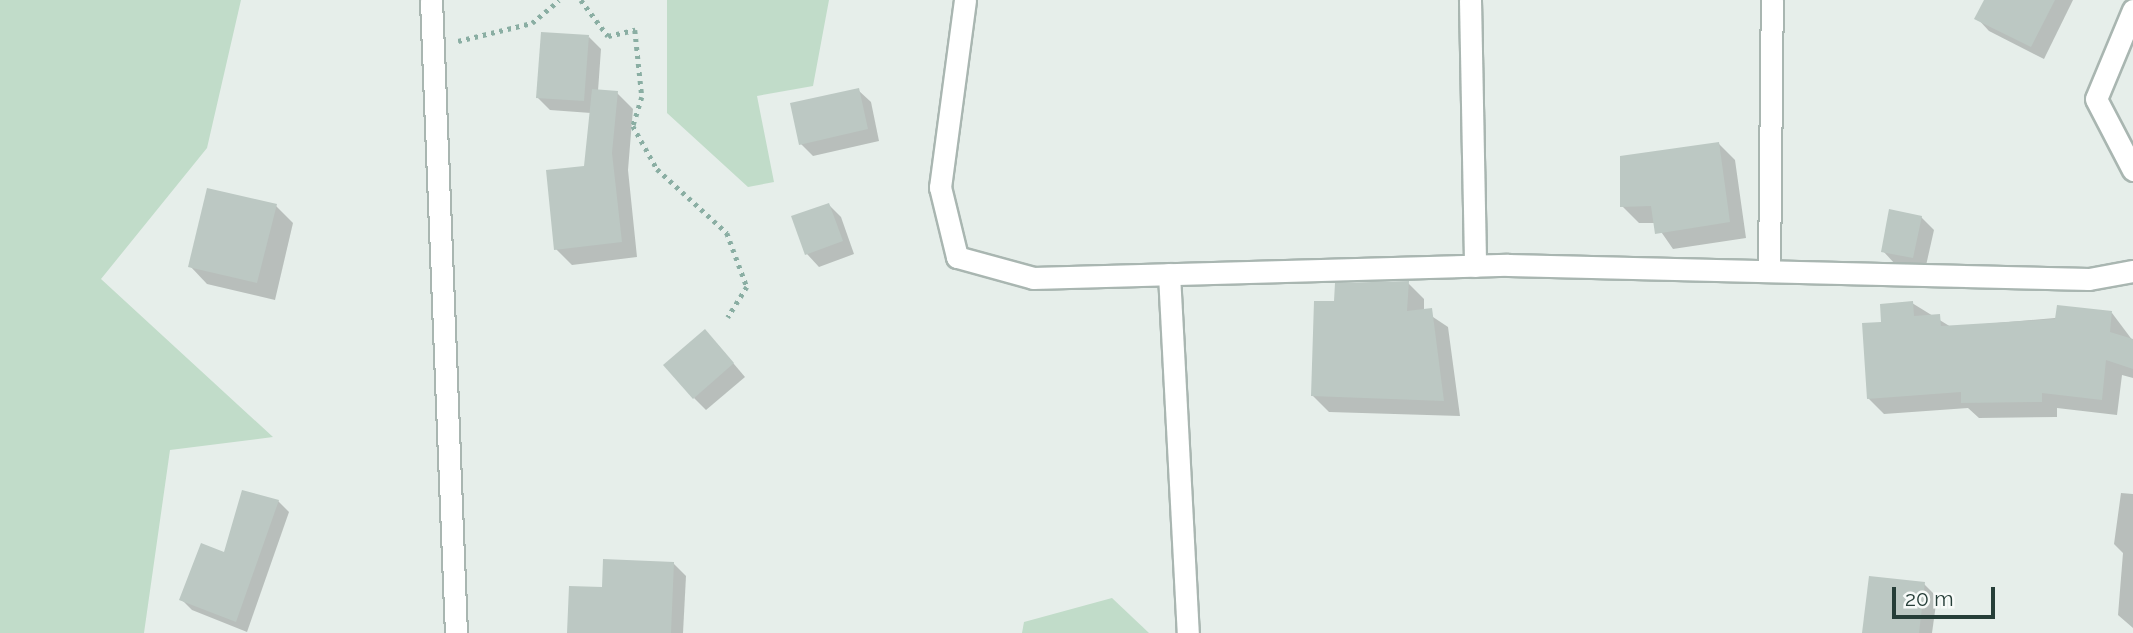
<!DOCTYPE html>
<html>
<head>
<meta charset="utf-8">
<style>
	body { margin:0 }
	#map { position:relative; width:2133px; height:633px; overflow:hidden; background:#e6eeea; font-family:Raleway,sans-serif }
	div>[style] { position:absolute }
	.green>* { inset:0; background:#c1dcc9 }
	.shadow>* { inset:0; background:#0003 }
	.building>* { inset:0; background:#bcc8c3 }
	.path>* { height:4.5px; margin-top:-2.25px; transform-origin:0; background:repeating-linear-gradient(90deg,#8aaea3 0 3.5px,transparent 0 8.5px) }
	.roads { filter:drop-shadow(2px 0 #a9b6b1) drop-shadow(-2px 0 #a9b6b1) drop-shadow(0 2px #a9b6b1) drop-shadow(0 -2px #a9b6b1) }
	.minor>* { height:21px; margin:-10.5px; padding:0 10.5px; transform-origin:10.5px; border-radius:10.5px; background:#fff }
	span { translate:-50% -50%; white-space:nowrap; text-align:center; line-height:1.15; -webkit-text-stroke:5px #f7faf8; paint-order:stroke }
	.scale { position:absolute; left:1892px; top:587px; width:103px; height:32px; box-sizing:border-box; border:4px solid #263e38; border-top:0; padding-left:9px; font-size:21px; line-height:24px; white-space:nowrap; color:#263e38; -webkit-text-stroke:5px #f7faf8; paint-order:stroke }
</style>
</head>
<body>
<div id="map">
	<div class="green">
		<div style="clip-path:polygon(0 0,241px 0,207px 148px,101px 279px,273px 437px,170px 450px,144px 633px,0 633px)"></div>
		<div style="clip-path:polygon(667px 0,829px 0,813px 86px,757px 96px,774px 182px,748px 187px,667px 113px)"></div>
		<div style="clip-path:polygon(1112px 598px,1149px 633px,1022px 633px,1024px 622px)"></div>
	</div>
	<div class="shadow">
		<div style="clip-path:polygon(1986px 0,2073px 0,2044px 59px,1989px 31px,1977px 18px)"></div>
		<div style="clip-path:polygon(589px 37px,601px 49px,598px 91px,617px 93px,633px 109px,628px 170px,637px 257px,572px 265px,556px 249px,585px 167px,591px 113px,550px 110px,537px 97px)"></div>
		<div style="clip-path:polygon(858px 90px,871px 102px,879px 141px,813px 156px,801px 144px)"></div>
		<div style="clip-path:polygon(1719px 144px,1735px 160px,1746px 238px,1673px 249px,1655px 223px,1639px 223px,1622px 206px)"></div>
		<div style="clip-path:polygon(829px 205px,841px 217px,854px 254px,819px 267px,807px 254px)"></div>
		<div style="clip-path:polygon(276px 206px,293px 223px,275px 300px,207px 284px,190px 266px)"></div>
		<div style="clip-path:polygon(1921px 217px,1934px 230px,1925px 270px,1895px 264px,1883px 251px)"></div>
		<div style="clip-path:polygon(1408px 283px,1424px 299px,1424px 311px,1448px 327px,1460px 416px,1329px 412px,1313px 396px,1336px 303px)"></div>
		<div style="clip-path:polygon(1912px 303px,1951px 327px,2112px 313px,2133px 341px,2133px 378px,2122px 375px,2117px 415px,2057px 408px,2057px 417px,1979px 418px,1968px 408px,1884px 414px,1868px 398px,1883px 323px)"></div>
		<div style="clip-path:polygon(717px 344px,745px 377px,706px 410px,694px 398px)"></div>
		<div style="clip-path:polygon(2121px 493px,2133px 494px,2133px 628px,2118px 615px,2123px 553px,2114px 544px)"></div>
		<div style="clip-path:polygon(278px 501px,289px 512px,247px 632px,192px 610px,181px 599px)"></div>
		<div style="clip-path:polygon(673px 563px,686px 576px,683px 633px,569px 633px,604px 589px)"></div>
		<div style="clip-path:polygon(1924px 584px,1937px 597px,1932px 633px,1864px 633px)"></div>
	</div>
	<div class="building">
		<div style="clip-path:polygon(1984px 0,2055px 0,2031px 47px,1974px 19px)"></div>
		<div style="clip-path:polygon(541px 32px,589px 35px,584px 101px,536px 98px)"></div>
		<div style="clip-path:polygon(859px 88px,868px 129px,799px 145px,790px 103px)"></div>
		<div style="clip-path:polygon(592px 89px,618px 91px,612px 153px,622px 242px,554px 250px,546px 170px,584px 166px)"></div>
		<div style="clip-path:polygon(1719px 142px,1730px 222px,1655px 234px,1651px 206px,1620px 207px,1620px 156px)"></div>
		<div style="clip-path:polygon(207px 188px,277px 204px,257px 283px,188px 267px)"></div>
		<div style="clip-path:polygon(829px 203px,843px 241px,805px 255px,791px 216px)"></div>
		<div style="clip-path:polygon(1889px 209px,1922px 216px,1913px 258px,1881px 252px)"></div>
		<div style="clip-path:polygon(1409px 281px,1407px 311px,1432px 308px,1444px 401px,1311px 396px,1314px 301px,1334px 301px,1335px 283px)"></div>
		<div style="clip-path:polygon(1913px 301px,1914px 316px,1940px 314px,1941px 326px,2055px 319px,2057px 305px,2112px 311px,2110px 332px,2133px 339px,2133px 369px,2106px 360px,2102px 400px,2042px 393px,2042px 402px,1961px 403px,1961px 392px,1867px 399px,1862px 323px,1881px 322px,1880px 304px)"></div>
		<div style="clip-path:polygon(705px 329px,734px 363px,693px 399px,663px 365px)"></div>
		<div style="clip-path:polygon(242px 490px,279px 500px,236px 622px,179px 600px,201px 543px,224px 552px)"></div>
		<div style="clip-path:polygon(603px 559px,674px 562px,671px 633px,567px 633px,569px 586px,602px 587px)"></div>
		<div style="clip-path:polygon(1869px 576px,1925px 582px,1919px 633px,1862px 633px)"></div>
	</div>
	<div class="path">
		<div style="left:581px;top:0;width:45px;rotate:53.1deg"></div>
		<div style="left:608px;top:36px;width:28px;rotate:-13deg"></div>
		<div style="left:635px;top:30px;width:67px;rotate:84deg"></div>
		<div style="left:642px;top:97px;width:30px;rotate:107deg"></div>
		<div style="left:633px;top:126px;width:49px;rotate:60.8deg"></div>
		<div style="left:657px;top:169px;width:95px;rotate:42.4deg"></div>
		<div style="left:727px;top:233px;width:58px;rotate:69.7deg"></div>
		<div style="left:747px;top:287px;width:36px;rotate:122deg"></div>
		<div style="left:458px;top:41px;width:76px;rotate:-13.7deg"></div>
		<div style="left:532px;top:23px;width:35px;rotate:-40deg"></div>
	</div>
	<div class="roads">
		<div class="minor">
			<div style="left:431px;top:0;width:633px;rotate:87.74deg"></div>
			<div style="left:965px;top:0;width:189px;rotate:97.6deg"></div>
			<div style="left:940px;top:187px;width:72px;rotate:76.3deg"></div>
			<div style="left:957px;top:257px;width:79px;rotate:15.4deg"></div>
			<div style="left:1033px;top:278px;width:475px;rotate:-1.6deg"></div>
			<div style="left:1508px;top:265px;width:581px;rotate:1.38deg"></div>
			<div style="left:2089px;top:279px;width:45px;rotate:-10.3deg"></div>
			<div style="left:1470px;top:0;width:266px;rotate:88.9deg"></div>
			<div style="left:2133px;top:10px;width:96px;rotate:112.6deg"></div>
			<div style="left:2096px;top:99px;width:80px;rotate:62.5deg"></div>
			<div style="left:1769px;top:271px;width:271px;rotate:-89.4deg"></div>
			<div style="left:1169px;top:274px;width:360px;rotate:87deg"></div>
		</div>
	</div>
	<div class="scale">20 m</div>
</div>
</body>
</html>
